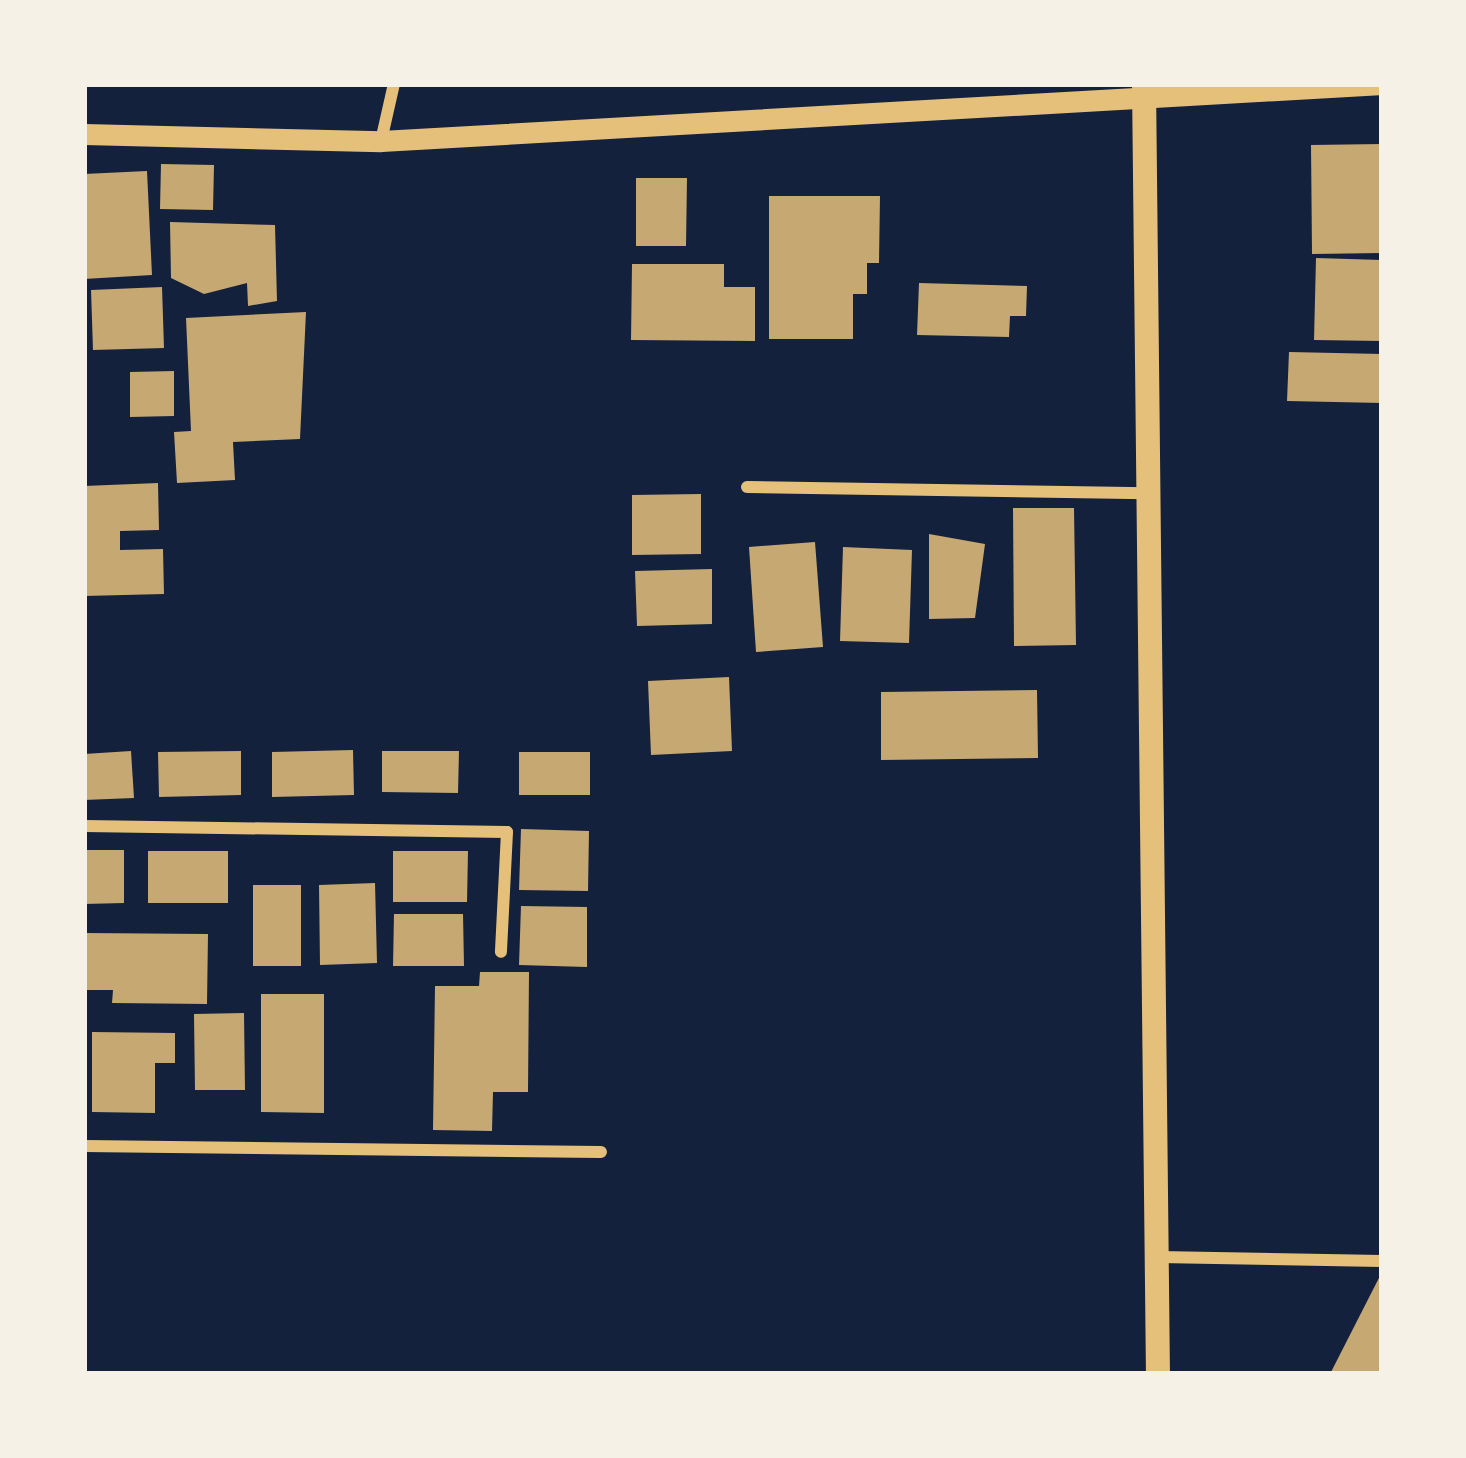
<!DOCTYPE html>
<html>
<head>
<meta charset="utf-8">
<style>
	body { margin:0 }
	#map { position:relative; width:1466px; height:1458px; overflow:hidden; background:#14213d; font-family:"Noto Sans",sans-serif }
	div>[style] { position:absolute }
	.building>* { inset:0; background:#c6a872 }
	.minor>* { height:12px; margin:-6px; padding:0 6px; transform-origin:6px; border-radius:6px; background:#e5c07b }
	.tertiary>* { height:21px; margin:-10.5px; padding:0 10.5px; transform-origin:10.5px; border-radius:10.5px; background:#e5c07b }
	.secondary>* { height:24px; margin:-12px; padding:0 12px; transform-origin:12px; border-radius:12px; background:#e5c07b }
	span { translate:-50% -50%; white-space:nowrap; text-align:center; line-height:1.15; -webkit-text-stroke:9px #f6f1e7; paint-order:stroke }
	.frame { position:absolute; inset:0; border:87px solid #f6f1e7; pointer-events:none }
</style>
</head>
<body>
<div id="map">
	<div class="building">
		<div style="clip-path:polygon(1382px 144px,1382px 253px,1312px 254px,1311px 145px)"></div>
		<div style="clip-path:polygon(161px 164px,214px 165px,213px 210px,160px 209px)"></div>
		<div style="clip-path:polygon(147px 171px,152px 275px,84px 279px,84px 174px)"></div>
		<div style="clip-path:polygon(636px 178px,687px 178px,686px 246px,636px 246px)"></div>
		<div style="clip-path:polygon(769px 196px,880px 196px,879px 263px,867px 263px,867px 294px,853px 294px,853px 339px,769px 339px)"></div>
		<div style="clip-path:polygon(170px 222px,275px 225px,277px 301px,248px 306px,247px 283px,204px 294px,171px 278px)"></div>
		<div style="clip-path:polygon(1316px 258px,1382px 260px,1382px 341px,1314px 340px)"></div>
		<div style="clip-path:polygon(632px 264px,724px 264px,724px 287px,755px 287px,755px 341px,631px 340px)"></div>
		<div style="clip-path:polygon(919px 283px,1027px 286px,1026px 316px,1010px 316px,1009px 337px,917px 335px)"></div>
		<div style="clip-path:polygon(162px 287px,164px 348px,93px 350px,91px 290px)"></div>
		<div style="clip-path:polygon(306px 312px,300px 439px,233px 442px,235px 480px,177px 483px,174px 432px,191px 431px,186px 318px)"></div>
		<div style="clip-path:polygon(1289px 352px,1382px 354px,1382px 403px,1287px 401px)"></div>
		<div style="clip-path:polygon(174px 371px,174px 416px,130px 417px,130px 372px)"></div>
		<div style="clip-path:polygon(158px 483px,159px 530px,120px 531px,120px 550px,163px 549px,164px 594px,84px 596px,84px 486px)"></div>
		<div style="clip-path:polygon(701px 494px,701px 554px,632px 555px,632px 495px)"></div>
		<div style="clip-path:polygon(1013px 508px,1074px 508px,1076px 645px,1014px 646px)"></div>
		<div style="clip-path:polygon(929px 534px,985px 544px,975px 618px,929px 619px)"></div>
		<div style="clip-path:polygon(815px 542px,823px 647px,756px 652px,749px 547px)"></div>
		<div style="clip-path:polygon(843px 547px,912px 550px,909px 643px,840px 641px)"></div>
		<div style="clip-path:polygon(712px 569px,712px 624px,637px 626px,635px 571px)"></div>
		<div style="clip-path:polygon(729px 677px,732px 751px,651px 755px,648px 681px)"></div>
		<div style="clip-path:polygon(1037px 690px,1038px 758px,881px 760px,881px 692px)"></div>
		<div style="clip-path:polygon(353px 750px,354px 795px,272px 797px,272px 752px)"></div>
		<div style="clip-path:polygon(131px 751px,134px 798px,84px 800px,84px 754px)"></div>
		<div style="clip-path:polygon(241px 751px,241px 795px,159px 797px,158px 752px)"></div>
		<div style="clip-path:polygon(382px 751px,459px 751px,458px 793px,382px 792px)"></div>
		<div style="clip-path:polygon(519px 752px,590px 752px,590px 795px,519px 795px)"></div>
		<div style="clip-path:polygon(521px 829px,589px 831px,588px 891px,519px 890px)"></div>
		<div style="clip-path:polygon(84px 850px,124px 850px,124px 903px,84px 904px)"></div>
		<div style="clip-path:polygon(148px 851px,228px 851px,228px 903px,148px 903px)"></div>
		<div style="clip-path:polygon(393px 851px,468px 851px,467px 902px,393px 902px)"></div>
		<div style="clip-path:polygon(375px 883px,377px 963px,320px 965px,319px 885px)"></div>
		<div style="clip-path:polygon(253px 885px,301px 885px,301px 966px,253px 966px)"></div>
		<div style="clip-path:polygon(521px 906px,587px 907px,587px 967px,519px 965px)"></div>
		<div style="clip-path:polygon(394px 914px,463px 914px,464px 966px,393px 966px)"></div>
		<div style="clip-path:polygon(84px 933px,208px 934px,207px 1004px,112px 1003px,113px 990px,84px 990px)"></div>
		<div style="clip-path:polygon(480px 972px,529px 972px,528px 1092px,493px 1092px,492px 1131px,433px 1130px,435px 986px,479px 986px)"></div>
		<div style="clip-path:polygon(261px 994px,324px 994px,324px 1113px,261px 1112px)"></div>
		<div style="clip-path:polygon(244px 1013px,245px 1090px,195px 1090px,194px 1014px)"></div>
		<div style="clip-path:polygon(92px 1032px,175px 1033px,175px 1063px,155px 1063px,155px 1113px,92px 1112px)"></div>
		<div style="clip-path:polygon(1382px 1272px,1382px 1374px,1330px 1374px)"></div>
	</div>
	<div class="minor">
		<div style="left:381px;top:141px;width:58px;rotate:-77.2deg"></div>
		<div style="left:747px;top:487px;width:400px;rotate:0.9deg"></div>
		<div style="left:84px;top:826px;width:423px;rotate:0.8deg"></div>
		<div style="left:507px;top:832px;width:120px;rotate:92.9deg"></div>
		<div style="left:84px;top:1146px;width:517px;rotate:0.66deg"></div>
		<div style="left:1158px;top:1257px;width:224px;rotate:1deg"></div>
	</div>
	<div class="tertiary">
		<div style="left:84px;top:134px;width:297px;rotate:1.4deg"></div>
		<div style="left:381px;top:141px;width:1003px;rotate:-3.26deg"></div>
	</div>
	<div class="secondary">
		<div style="left:1144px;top:84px;width:1290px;rotate:89.38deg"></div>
	</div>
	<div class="frame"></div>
</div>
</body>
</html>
